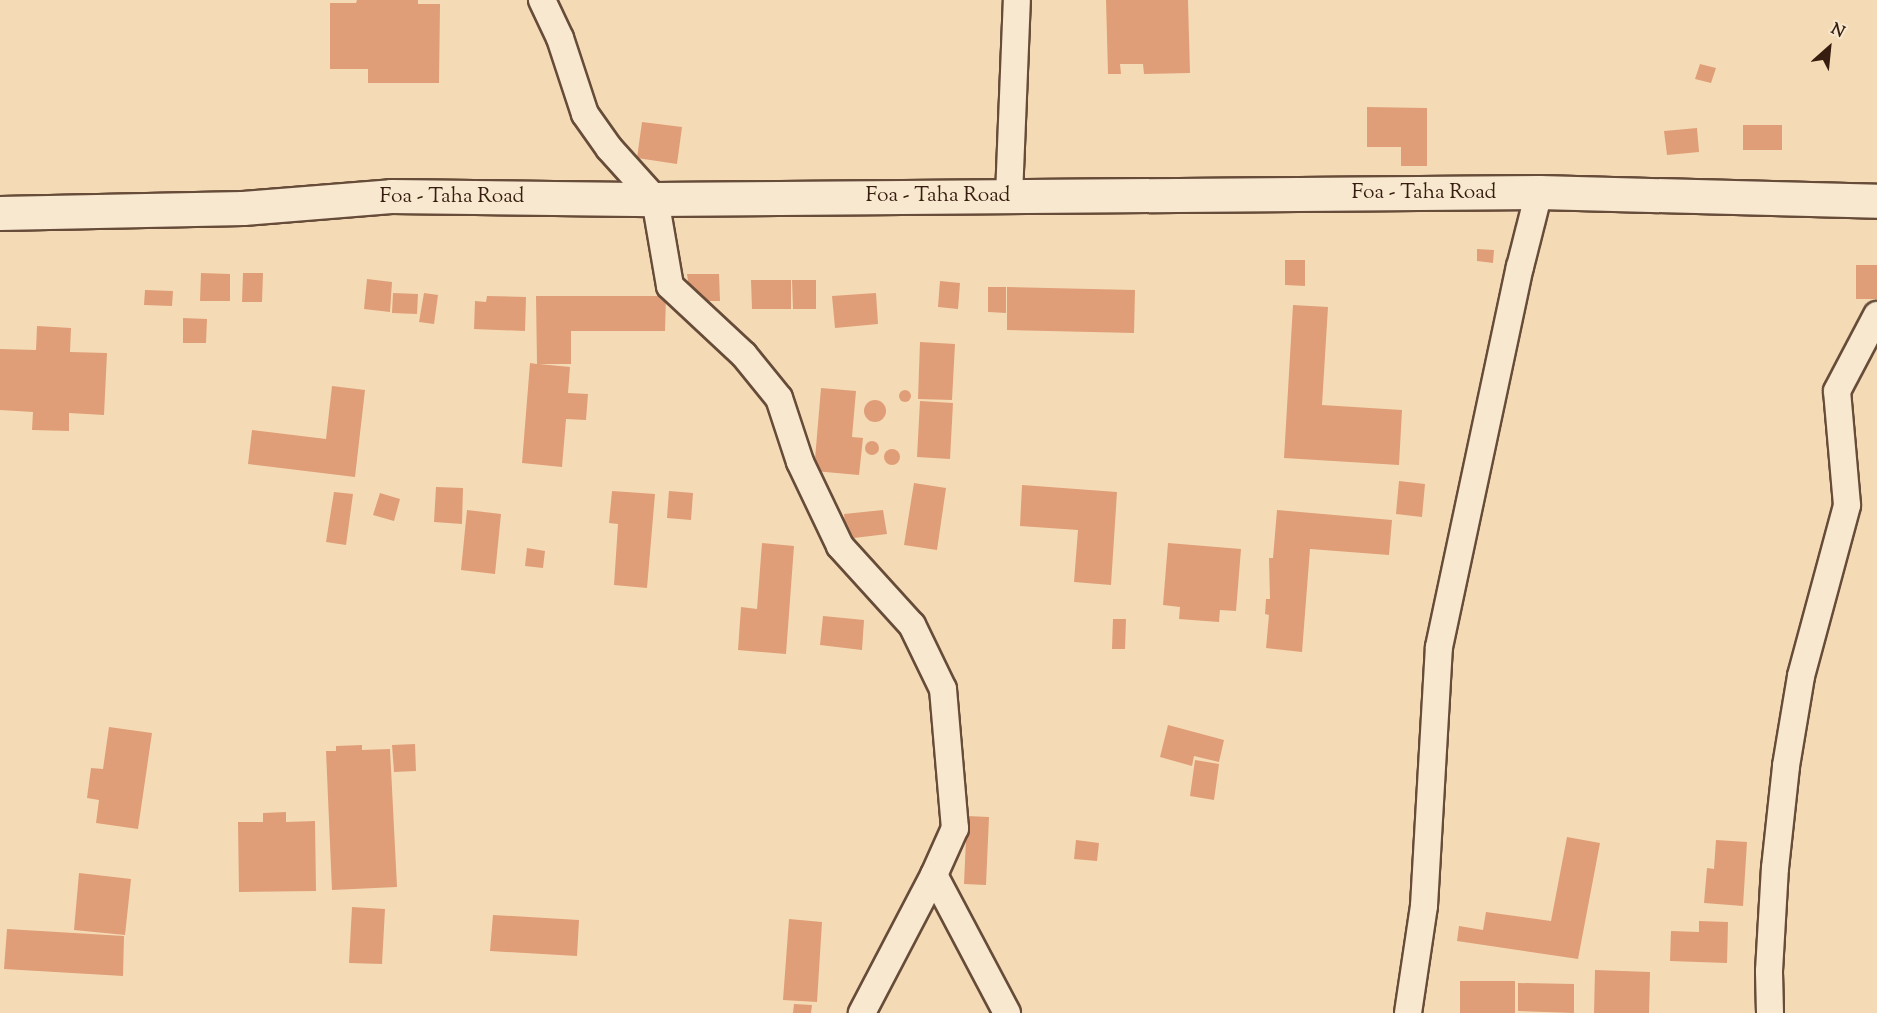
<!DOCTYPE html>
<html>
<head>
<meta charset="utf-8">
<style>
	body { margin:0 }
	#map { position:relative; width:1877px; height:1013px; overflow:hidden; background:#f4dbb6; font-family:"Sorts Mill Goudy",serif }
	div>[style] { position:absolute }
	.building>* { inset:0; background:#df9e77 }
	.round { border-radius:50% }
	.roads { filter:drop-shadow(2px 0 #664c39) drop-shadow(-2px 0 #664c39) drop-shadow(0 2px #664c39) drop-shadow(0 -2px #664c39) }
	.street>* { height:26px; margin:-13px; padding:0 13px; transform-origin:13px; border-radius:13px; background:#f8e8d0 }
	.secondary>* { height:33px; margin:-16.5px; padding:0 16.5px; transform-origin:16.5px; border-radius:16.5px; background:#f8e8d0 }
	span { translate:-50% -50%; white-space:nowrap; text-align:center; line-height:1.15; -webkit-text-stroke:4.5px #f8e8d0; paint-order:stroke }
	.street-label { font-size:21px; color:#361d0f }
	.north { position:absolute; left:1799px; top:18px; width:60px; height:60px; -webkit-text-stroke:4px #f8e8d0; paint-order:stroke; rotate:27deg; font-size:16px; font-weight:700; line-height:24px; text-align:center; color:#361d0f }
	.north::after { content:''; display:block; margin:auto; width:21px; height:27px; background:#361d0f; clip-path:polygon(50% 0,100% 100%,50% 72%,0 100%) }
</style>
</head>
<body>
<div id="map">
	<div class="building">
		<div style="clip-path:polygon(357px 0,418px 0,418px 4px,440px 4px,439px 83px,368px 83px,368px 69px,330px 69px,330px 3px,356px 3px)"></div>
		<div style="clip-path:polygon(1106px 0,1188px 0,1190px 73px,1144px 74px,1143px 64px,1120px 64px,1121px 74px,1108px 74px)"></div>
		<div style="clip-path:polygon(1700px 64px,1716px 68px,1711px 83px,1695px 79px)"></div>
		<div style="clip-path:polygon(1367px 107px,1427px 108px,1427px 166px,1401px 166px,1401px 147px,1367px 147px)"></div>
		<div style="clip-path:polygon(642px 122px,682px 127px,677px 164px,637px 158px)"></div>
		<div style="clip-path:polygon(1743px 125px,1782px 125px,1782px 150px,1743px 150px)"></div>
		<div style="clip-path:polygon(1697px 128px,1699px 152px,1667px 155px,1664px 131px)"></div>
		<div style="clip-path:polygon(1477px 249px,1494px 250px,1493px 263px,1477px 261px)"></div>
		<div style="clip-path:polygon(1285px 260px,1305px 260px,1305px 286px,1285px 285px)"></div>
		<div style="clip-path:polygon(1856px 265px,1877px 265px,1877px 299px,1856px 299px)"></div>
		<div style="clip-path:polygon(201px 273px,230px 274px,230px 301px,200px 301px)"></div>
		<div style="clip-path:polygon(243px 273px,263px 273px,262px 302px,242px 302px)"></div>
		<div style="clip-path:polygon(687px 274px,719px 274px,720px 301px,691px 301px)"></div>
		<div style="clip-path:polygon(367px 279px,392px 282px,390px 312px,364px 309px)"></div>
		<div style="clip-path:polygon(751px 280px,791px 280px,791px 309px,752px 309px)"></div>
		<div style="clip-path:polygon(792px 280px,816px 280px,816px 309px,793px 309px)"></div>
		<div style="clip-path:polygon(940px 281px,960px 283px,958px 309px,938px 307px)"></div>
		<div style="clip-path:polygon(988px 287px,1006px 287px,1006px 313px,988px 312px)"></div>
		<div style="clip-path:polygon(1007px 287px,1135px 290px,1134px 333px,1007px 330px)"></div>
		<div style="clip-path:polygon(145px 290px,173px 291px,172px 306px,144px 305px)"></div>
		<div style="clip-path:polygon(393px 293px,418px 294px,417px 314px,392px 313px)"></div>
		<div style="clip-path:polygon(424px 293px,438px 295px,434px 324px,419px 322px)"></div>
		<div style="clip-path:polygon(876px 293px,878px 324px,835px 328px,832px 296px)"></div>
		<div style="clip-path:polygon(487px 296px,526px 297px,525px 331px,474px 329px,475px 301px,486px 302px)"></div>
		<div style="clip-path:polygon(536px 296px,666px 296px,665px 331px,571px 331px,571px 364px,539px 364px,570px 367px,568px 393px,588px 394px,586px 420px,566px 419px,562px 467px,522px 463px,530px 363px,537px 364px)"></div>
		<div style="clip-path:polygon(1293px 305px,1328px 307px,1322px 405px,1402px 410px,1399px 465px,1284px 458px)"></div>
		<div style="clip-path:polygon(183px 318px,207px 319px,206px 343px,183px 343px)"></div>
		<div style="clip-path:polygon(37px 326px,71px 328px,70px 352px,107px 353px,104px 415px,69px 413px,69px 431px,32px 430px,33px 412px,0 410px,0 349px,36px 350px)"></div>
		<div style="clip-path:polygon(920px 342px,955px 344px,952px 400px,918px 399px)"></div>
		<div style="clip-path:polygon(332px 386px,365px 390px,355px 477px,248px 464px,252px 430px,326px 439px)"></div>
		<div style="clip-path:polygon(821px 388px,856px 391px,852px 437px,863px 438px,859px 475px,814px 471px)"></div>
		<div class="round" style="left:899px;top:390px;width:12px;height:12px"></div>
		<div class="round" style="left:864px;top:400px;width:22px;height:22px"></div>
		<div style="clip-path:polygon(920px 401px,953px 403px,950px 459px,917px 457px)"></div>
		<div class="round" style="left:865px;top:441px;width:14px;height:14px"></div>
		<div class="round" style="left:884px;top:449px;width:16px;height:16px"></div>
		<div style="clip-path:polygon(1399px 481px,1425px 484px,1422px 517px,1396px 514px)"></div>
		<div style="clip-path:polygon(914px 483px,946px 488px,937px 550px,904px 545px)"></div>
		<div style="clip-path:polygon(1022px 485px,1117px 492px,1111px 585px,1074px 582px,1078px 530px,1020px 526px)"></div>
		<div style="clip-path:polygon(436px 487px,463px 488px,462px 524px,434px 522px)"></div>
		<div style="clip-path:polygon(612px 491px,655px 494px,647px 588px,614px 585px,618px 524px,609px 523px)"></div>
		<div style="clip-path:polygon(669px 491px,693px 493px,691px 520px,667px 518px)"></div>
		<div style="clip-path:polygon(334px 492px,353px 494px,346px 545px,326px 542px)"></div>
		<div style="clip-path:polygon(380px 493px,400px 499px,394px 521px,373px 515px)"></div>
		<div style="clip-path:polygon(467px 510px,501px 514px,495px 574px,461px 570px)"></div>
		<div style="clip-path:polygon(883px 510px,887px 534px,846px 539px,844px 514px)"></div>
		<div style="clip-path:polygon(1277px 510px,1392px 520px,1389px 555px,1310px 549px,1302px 652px,1266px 648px,1269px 615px,1265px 614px,1266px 599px,1270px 599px,1269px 558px,1273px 558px)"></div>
		<div style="clip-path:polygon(762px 543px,794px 546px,786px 654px,738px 650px,741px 607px,757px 609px)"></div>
		<div style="clip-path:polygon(1168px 543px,1241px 549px,1236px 611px,1220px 610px,1219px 622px,1179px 619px,1180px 607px,1163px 605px)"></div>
		<div style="clip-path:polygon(527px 548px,545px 551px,543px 568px,525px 566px)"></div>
		<div style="clip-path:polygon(823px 616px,864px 620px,862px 650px,820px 645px)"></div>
		<div style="clip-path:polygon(1113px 619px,1126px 619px,1125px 649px,1112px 649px)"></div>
		<div style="clip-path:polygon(1168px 725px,1224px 740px,1219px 762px,1194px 756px,1192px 766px,1160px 757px)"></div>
		<div style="clip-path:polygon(109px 727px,152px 733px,138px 829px,96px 823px,99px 800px,87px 798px,91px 768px,103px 769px)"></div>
		<div style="clip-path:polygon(415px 744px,416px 771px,394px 772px,392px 745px)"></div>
		<div style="clip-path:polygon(362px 745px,362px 750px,390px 749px,397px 887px,332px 890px,326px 751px,336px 751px,336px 746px)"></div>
		<div style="clip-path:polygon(1195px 760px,1219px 764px,1214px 800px,1190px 796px)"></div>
		<div style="clip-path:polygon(286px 812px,286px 822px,315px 821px,316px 891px,239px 892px,238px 822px,263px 822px,263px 813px)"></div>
		<div style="clip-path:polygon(967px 816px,989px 817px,986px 885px,964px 884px)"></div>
		<div style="clip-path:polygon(1567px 837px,1600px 843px,1578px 959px,1457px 941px,1459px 926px,1483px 930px,1486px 912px,1551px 921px)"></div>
		<div style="clip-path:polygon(1076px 840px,1099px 843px,1097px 861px,1074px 859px)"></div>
		<div style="clip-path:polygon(1716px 840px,1747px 842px,1743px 906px,1704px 903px,1707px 868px,1714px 869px)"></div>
		<div style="clip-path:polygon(79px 873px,131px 879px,125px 935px,74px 930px)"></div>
		<div style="clip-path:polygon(352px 907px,385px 909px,382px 964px,349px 963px)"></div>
		<div style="clip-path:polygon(493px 915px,579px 920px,577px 956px,490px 951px)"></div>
		<div style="clip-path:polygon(789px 919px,822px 922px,817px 1002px,783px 1000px)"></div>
		<div style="clip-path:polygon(1699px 921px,1728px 922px,1727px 963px,1670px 961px,1671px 931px,1699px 932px)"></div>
		<div style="clip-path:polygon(7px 929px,124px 936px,123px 976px,4px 969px)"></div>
		<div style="clip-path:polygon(1595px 970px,1650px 972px,1649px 1013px,1594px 1013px)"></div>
		<div style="clip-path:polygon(1460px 981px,1515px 981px,1515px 1013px,1460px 1013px)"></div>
		<div style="clip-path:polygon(1518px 983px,1574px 984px,1574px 1013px,1518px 1011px)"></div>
		<div style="clip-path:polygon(794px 1004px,812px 1005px,811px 1013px,793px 1013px)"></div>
	</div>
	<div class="roads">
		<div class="street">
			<div style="left:542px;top:0;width:42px;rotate:64.7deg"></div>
			<div style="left:560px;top:38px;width:80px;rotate:71.8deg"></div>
			<div style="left:585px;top:114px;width:42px;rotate:54.8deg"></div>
			<div style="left:609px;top:148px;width:69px;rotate:48deg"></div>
			<div style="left:655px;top:199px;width:88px;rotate:80.2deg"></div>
			<div style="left:670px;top:286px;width:101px;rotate:43deg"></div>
			<div style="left:744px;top:355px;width:55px;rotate:50.9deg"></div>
			<div style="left:779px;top:398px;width:67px;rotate:71.8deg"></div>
			<div style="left:800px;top:462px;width:93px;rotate:64.5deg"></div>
			<div style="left:840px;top:546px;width:107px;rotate:47.7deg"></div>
			<div style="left:912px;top:625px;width:71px;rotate:64.2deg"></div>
			<div style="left:943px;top:689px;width:140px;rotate:85.1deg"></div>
			<div style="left:955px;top:828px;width:51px;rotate:114.1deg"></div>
			<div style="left:934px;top:875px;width:156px;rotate:117.6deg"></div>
			<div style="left:1009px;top:196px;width:196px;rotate:-87.7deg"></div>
			<div style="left:934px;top:875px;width:156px;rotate:62.1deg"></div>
			<div style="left:1408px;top:1013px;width:108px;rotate:-81.5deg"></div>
			<div style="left:1424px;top:906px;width:259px;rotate:-86.7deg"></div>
			<div style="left:1439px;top:647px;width:389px;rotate:-78deg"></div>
			<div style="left:1520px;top:267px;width:77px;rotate:-75.8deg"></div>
			<div style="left:1770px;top:1013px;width:42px;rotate:-91.4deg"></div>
			<div style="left:1769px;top:971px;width:103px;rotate:-86.7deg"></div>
			<div style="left:1775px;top:868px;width:103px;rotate:-83.8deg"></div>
			<div style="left:1786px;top:766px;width:91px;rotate:-80.5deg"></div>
			<div style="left:1801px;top:676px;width:177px;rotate:-74.9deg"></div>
			<div style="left:1847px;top:505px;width:114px;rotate:-95deg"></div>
			<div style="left:1837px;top:391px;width:86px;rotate:-62.2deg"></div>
		</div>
		<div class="secondary">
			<div style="left:0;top:213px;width:243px;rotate:-1.2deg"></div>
			<div style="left:243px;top:208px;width:148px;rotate:-4.6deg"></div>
			<div style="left:391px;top:196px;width:264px;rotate:0.7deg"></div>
			<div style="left:655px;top:199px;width:884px;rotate:-0.45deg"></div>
			<div style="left:1539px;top:192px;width:338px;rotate:1.5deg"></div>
		</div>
	</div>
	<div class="street-label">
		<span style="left:1424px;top:193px">Foa - Taha Road</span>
		<span style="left:938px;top:196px">Foa - Taha Road</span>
		<span style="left:452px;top:197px">Foa - Taha Road</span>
	</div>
	<div class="north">N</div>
</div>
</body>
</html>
